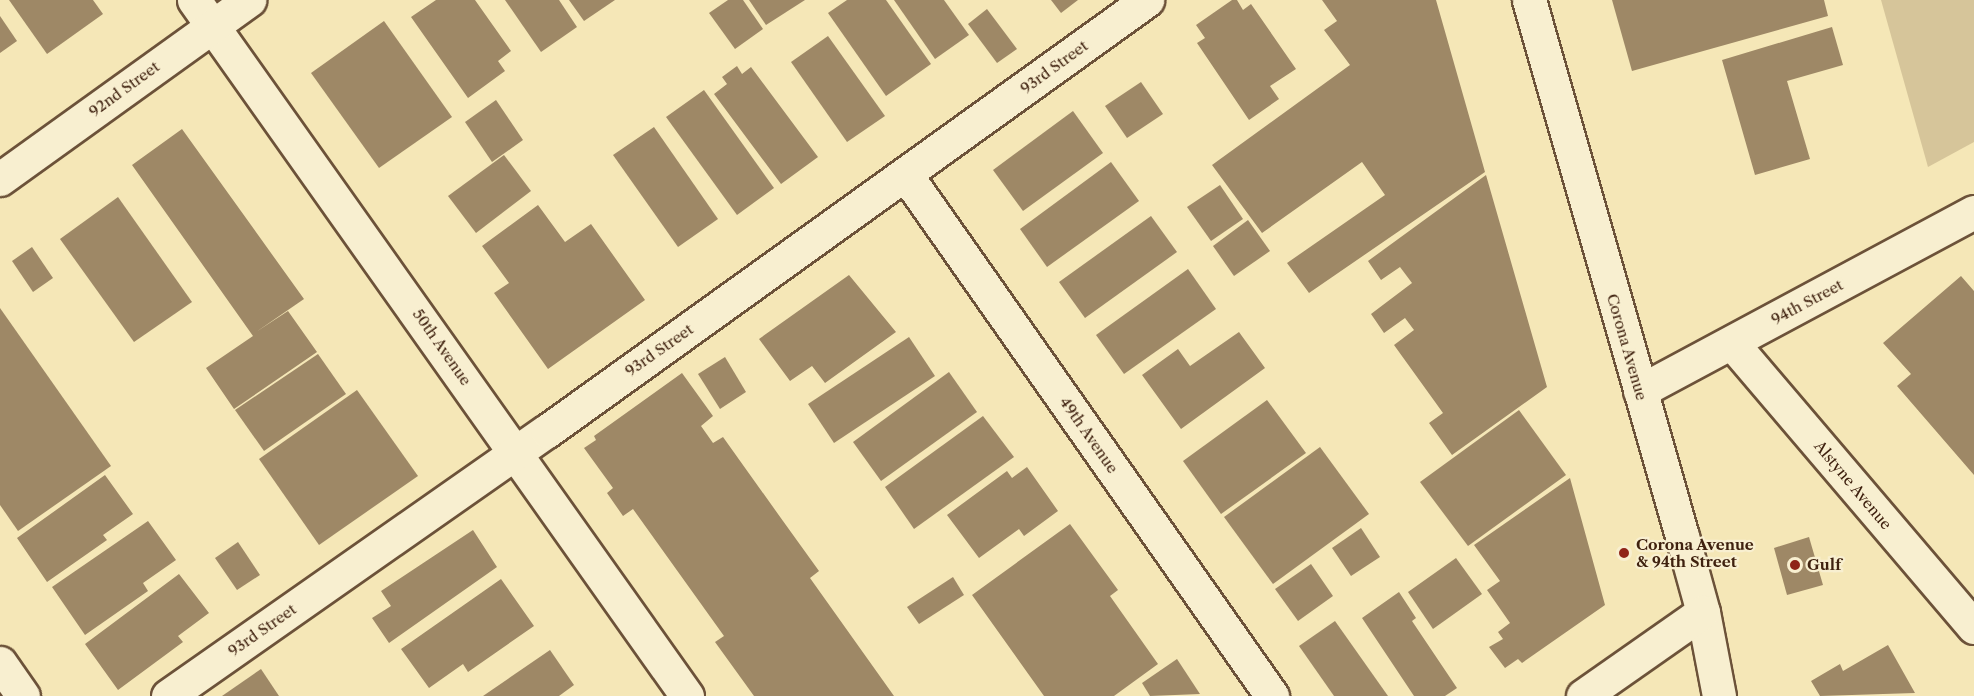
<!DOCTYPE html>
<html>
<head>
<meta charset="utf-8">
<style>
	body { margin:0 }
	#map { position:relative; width:1974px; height:696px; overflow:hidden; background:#f5e7b7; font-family:"Libre Caslon Text",serif }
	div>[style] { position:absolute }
	.green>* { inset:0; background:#d6c59a }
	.building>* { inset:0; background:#9e8866 }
	.roads { filter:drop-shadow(2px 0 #6c5239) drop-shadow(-2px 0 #6c5239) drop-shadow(0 2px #6c5239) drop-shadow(0 -2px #6c5239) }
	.minor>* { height:33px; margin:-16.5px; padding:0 16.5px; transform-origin:16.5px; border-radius:16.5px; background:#f8efd0 }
	.dots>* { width:16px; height:16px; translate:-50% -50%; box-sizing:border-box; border:3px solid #f8efd0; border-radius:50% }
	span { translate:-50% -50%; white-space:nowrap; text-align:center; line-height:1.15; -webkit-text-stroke:4.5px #f8efd0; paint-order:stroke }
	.street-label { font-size:15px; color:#3f210f }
	.poi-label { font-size:15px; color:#3f210f; font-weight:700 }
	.left { translate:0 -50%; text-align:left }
</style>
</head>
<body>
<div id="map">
	<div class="green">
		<div style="clip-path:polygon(1881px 0,1974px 0,1974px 142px,1928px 167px)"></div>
	</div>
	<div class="building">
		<div style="clip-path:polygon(9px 0,93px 0,103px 14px,47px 54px)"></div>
		<div style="clip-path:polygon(436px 0,475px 0,511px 51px,498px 61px,505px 71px,468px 98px,411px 17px)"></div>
		<div style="clip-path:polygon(505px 0,559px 0,577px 27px,541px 52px)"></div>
		<div style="clip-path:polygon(569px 0,615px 0,584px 21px)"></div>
		<div style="clip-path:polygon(728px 0,743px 0,763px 29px,735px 49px,709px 13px)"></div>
		<div style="clip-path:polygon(749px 0,805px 0,766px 25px)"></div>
		<div style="clip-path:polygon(847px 0,886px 0,931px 64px,886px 96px,828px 13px)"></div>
		<div style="clip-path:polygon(894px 0,944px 0,969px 35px,935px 59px)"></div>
		<div style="clip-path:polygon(1051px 0,1078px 0,1061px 13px)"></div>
		<div style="clip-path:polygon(1232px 0,1237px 0,1243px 10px,1251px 4px,1296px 69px,1270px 86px,1279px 99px,1249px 120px,1197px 43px,1205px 38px,1196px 25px)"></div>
		<div style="clip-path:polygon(1322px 0,1436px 0,1485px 172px,1309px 293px,1287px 263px,1385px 195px,1362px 162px,1262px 233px,1212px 165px,1350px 65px,1324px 30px,1337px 21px)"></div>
		<div style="clip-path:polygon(1612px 0,1824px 0,1828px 16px,1632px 71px)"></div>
		<div style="clip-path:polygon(987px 9px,1017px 49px,997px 63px,968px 24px)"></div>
		<div style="clip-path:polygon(0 16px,17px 41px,0 53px)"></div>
		<div style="clip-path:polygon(384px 21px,452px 117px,379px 168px,311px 73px)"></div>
		<div style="clip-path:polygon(1832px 27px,1843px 65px,1787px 81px,1810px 159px,1755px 175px,1722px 60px)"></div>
		<div style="clip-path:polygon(828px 36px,885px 116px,847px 142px,791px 62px)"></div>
		<div style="clip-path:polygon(737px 66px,742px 74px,751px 67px,818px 157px,781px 184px,714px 94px,727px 84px,722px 77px)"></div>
		<div style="clip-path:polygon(1141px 82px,1163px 114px,1127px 138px,1105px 106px)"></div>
		<div style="clip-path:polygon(704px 90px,774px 188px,737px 215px,666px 117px)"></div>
		<div style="clip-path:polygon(496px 100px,523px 140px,492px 162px,465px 122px)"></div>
		<div style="clip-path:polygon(1073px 111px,1103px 153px,1023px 211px,993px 170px)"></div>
		<div style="clip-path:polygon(654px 127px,718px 219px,678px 247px,613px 155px)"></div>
		<div style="clip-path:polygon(182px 129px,304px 299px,256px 332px,288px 311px,317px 352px,234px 409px,206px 368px,253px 336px,132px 165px)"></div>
		<div style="clip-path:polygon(504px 155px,531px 191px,476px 233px,448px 196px)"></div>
		<div style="clip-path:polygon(1111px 162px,1139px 201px,1047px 267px,1020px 229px)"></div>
		<div style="clip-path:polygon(1486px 175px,1547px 387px,1452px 455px,1429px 423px,1443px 413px,1394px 345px,1414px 330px,1405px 318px,1384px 333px,1371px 314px,1412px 283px,1400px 267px,1381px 280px,1368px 261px)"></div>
		<div style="clip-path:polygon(1220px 185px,1243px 219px,1211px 241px,1187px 207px)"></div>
		<div style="clip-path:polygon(118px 197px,192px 302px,134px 342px,60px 239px)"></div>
		<div style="clip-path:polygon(538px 205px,565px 242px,591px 224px,645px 300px,548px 369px,494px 293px,509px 283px,482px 246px)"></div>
		<div style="clip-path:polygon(1151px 216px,1177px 252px,1085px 318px,1059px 282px)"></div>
		<div style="clip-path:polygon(1248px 220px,1270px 251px,1234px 276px,1213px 246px)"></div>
		<div style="clip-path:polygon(32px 247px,53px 278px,33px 292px,12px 261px)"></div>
		<div style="clip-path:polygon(1188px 269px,1216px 309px,1124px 374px,1096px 335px)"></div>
		<div style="clip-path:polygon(849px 275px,896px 332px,825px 383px,812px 366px,790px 381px,759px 339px)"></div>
		<div style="clip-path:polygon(1961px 276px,1974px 291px,1974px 475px,1897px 386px,1911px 374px,1883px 343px)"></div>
		<div style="clip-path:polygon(0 308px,111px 466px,18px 531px,0 505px)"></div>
		<div style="clip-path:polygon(1239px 332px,1265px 368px,1181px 429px,1142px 375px,1178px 349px,1190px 366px)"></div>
		<div style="clip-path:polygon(909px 337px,935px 376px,834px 443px,808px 404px)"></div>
		<div style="clip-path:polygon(318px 354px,346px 394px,264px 451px,235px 410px)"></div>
		<div style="clip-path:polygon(725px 357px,746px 392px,720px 409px,698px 374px)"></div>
		<div style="clip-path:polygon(949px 372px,977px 412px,881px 481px,853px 442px)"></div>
		<div style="clip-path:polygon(682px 373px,713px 416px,701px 426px,713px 443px,723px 437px,783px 521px,819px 571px,810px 578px,894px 696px,754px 696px,715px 642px,724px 636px,633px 509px,623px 516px,607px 493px,613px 488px,584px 448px,596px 440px,594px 436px)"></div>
		<div style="clip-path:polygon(357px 390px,418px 476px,319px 545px,259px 459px)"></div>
		<div style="clip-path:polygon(1267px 400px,1306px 453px,1221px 514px,1183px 461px)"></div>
		<div style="clip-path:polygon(1519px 410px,1566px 475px,1468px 546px,1420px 482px)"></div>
		<div style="clip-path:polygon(983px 416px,1014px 457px,914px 529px,885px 487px)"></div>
		<div style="clip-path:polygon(1320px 447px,1369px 514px,1273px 584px,1224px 517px)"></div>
		<div style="clip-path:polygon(1027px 467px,1058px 511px,1024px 536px,1019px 529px,979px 558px,947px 515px,1007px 471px,1012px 478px)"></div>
		<div style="clip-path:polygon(105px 475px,133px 514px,103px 535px,107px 540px,47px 582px,17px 538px)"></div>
		<div style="clip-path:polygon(1570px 478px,1605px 605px,1522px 663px,1518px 659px,1505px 668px,1489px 647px,1503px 639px,1498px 632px,1510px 623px,1487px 590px,1500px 581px,1474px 545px)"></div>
		<div style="clip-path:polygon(148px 521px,176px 560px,143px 583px,148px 591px,85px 635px,52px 587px)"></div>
		<div style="clip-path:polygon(1070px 524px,1118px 590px,1110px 596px,1158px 664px,1114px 696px,1044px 696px,972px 595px)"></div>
		<div style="clip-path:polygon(1361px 528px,1380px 557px,1351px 576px,1332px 548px)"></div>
		<div style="clip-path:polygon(473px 530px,497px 567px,389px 643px,372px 618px,391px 606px,381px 591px)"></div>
		<div style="clip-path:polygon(1809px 537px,1823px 585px,1787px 595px,1774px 548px)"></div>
		<div style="clip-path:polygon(238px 542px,260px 575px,237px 590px,215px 558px)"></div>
		<div style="clip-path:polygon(1456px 558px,1482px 594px,1433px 629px,1408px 592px)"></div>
		<div style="clip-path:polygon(1311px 564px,1333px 596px,1298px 621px,1275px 589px)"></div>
		<div style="clip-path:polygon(179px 574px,209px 613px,178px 636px,183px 642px,118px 690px,85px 644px)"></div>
		<div style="clip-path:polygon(953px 577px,964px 595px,919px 624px,907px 607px)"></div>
		<div style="clip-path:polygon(501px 579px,534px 626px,468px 672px,463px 664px,429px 688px,401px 649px)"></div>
		<div style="clip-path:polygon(1399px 592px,1416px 618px,1412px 621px,1457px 688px,1445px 696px,1414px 696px,1362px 618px)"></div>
		<div style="clip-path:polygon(1335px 621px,1388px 696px,1334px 696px,1299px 646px)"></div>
		<div style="clip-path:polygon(1888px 645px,1915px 693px,1820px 696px,1811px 681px,1840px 664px,1843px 671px)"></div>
		<div style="clip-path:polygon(550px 650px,574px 685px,559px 696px,483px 696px)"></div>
		<div style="clip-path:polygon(1177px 659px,1200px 694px,1150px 696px,1142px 683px)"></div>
		<div style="clip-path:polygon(261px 669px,279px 696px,222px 696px)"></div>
	</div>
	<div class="roads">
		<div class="minor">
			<div style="left:194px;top:0;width:853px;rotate:54.69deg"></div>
			<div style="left:1529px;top:0;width:557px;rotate:74.07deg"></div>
			<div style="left:1682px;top:536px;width:79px;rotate:74.6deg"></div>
			<div style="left:1703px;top:612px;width:86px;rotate:79.2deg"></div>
			<div style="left:906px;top:175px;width:637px;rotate:54.91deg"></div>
			<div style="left:0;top:179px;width:307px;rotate:-35.7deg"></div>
			<div style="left:1732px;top:343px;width:373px;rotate:49.6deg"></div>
			<div style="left:1640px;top:391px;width:379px;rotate:-28.2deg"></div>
			<div style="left:0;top:663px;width:40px;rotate:55.1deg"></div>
			<div style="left:168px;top:696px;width:462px;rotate:-35deg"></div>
			<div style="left:547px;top:431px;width:739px;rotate:-35.69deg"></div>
			<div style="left:1583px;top:696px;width:146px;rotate:-35deg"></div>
		</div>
	</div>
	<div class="dots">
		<div style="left:1624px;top:553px;background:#8f2418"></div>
		<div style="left:1795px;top:565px;background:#8f2418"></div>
	</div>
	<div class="street-label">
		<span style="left:1054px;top:67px;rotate:-36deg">93rd Street</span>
		<span style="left:124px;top:89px;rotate:-36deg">92nd Street</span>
		<span style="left:1807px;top:302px;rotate:-28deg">94th Street</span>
		<span style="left:442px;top:347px;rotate:55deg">50th Avenue</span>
		<span style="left:1627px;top:347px;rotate:74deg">Corona Avenue</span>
		<span style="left:659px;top:350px;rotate:-35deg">93rd Street</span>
		<span style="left:1089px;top:435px;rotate:55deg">49th Avenue</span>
		<span style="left:1853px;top:485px;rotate:50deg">Alstyne Avenue</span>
		<span style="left:262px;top:630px;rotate:-35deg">93rd Street</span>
	</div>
	<div class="poi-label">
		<span class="left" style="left:1636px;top:553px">Corona Avenue<br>&amp; 94th Street</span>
		<span class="left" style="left:1807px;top:565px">Gulf</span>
	</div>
</div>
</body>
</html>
